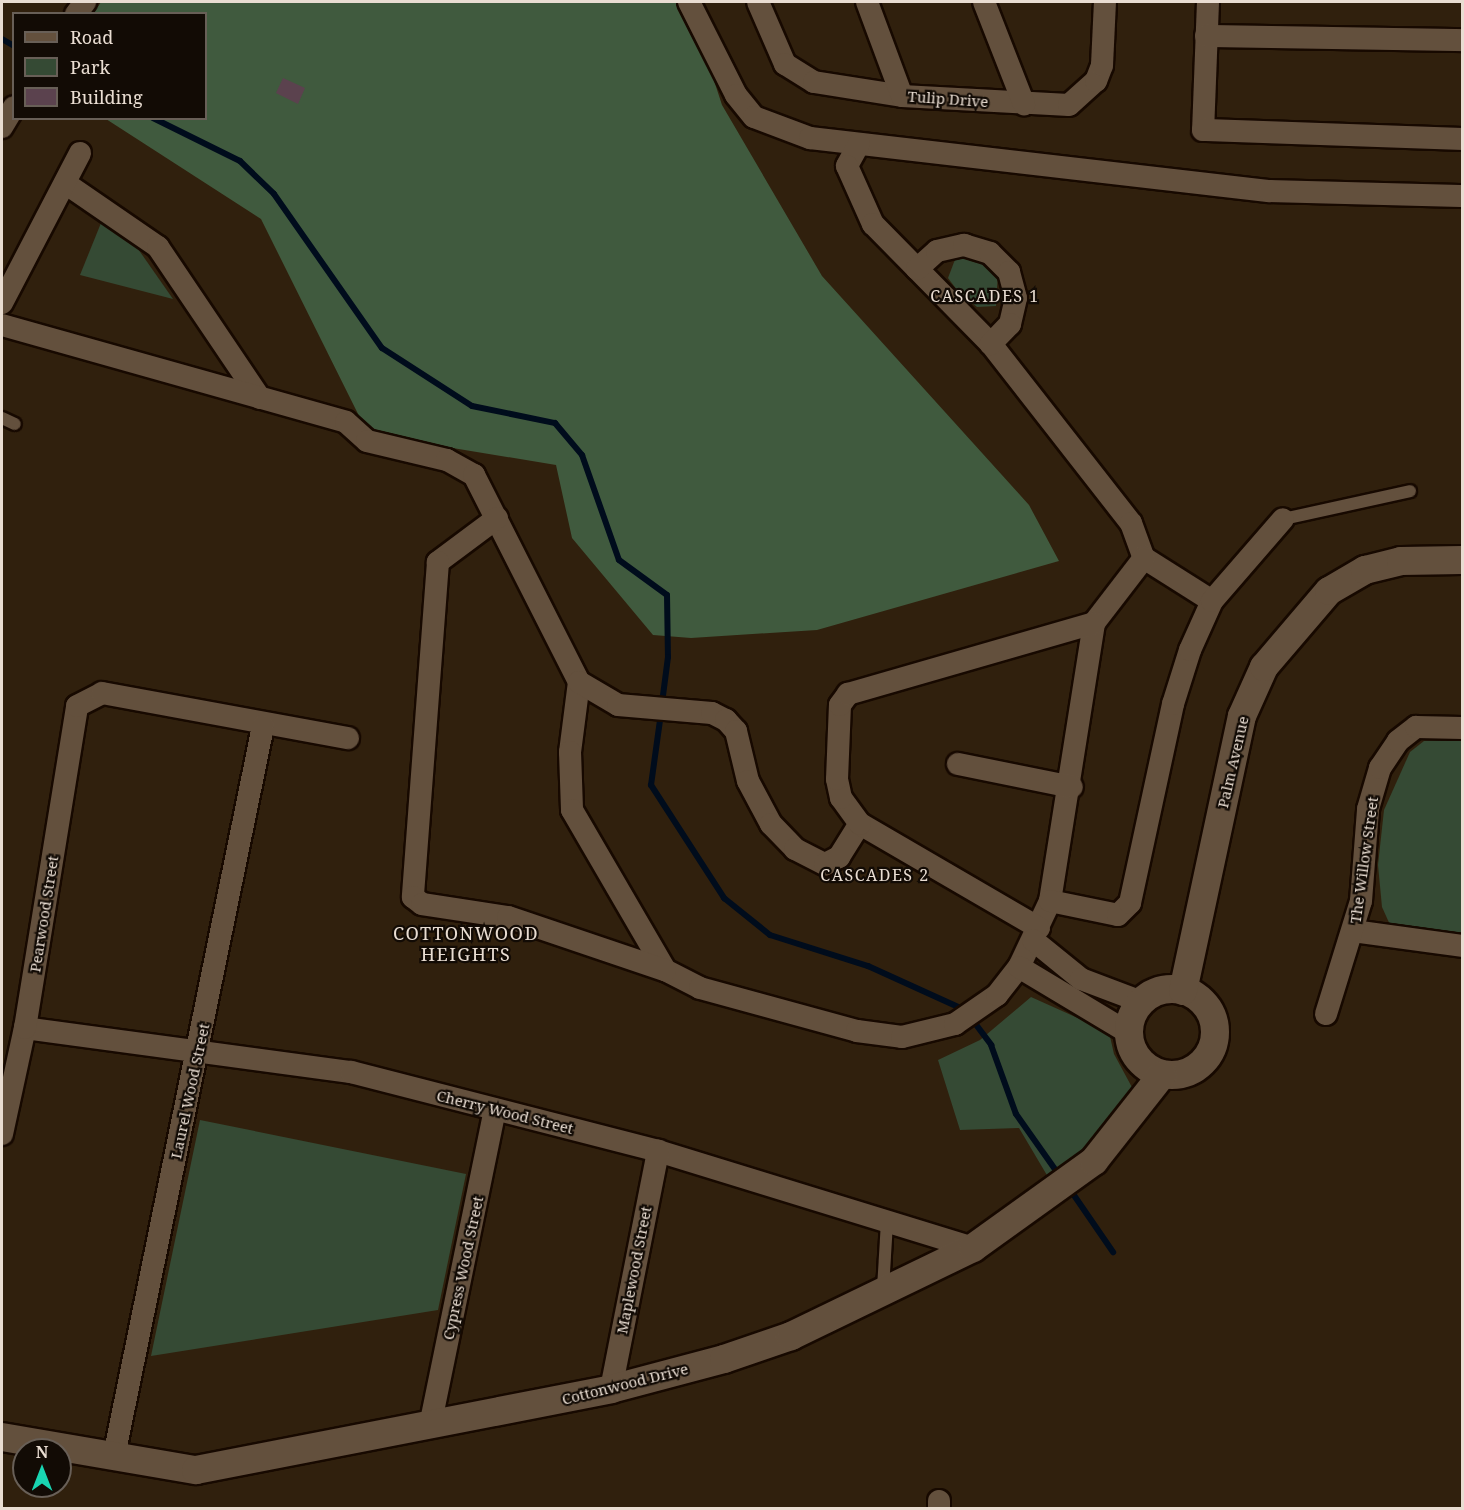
<!DOCTYPE html>
<html>
<head>
<meta charset="utf-8">
<style>
	body { margin:0 }
	#map { position:relative; width:1464px; height:1510px; overflow:hidden; background:#30200d; font-family:"Noto Serif",serif }
	div>[style] { position:absolute }
	.green>* { inset:0; background:#354a34 }
	.forest>* { inset:0; background:#405a3e }
	.stream>* { height:6px; margin:-3px; padding:0 3px; transform-origin:3px; border-radius:3px; background:#000c1c }
	.building>* { inset:0; background:#5b424e }
	.roads { filter:drop-shadow(2px 0 #170900) drop-shadow(-2px 0 #170900) drop-shadow(0 2px #170900) drop-shadow(0 -2px #170900) }
	.service>* { height:12px; margin:-6px; padding:0 6px; transform-origin:6px; border-radius:6px; background:#63503d }
	.minor>* { height:22px; margin:-11px; padding:0 11px; transform-origin:11px; border-radius:11px; background:#63503d }
	.tertiary>* { height:28px; margin:-14px; padding:0 14px; transform-origin:14px; border-radius:14px; background:#63503d }
	.tertiary>.ring { margin:-14px; padding:0; box-sizing:content-box; background:none; border:28px solid #63503d; border-radius:50% }
	span { translate:-50% -50%; white-space:nowrap; text-align:center; line-height:1.15; -webkit-text-stroke:4.5px #120b05; paint-order:stroke }
	.street-label { font-size:15px; color:#e9ddd2 }
	.neighbourhood-label { font-size:16px; color:#e9ddd2; letter-spacing:1.5px }
	.quarter-label { font-size:18px; color:#e9ddd2; letter-spacing:1.5px }
	.frame { position:absolute; inset:0; border:3px solid #e9ddd2; pointer-events:none }
	.legend { position:absolute; left:12px; top:12px; width:195px; height:108px; box-sizing:border-box; background:#120b05; border:2px solid #685f57; margin:0; padding:8px 10px; list-style:none; font-size:18px; color:#e9ddd2 }
	.legend li { display:flex; align-items:center; gap:12px; height:30px }
	.legend b { width:30px; border:2px solid #685f57 }
	.north { position:absolute; left:12px; top:1438px; width:60px; height:60px; box-sizing:border-box; background:#120b05; border:2px solid #685f57; border-radius:50%; rotate:0deg; font-size:16px; font-weight:700; line-height:24px; text-align:center; color:#e9ddd2 }
	.north::after { content:''; display:block; margin:auto; width:21px; height:27px; background:#19d5b2; clip-path:polygon(50% 0,100% 100%,50% 72%,0 100%) }
</style>
</head>
<body>
<div id="map">
	<div class="green">
		<div style="clip-path:polygon(101px 223px,136px 246px,173px 299px,80px 275px)"></div>
		<div style="clip-path:polygon(956px 257px,985px 261px,998px 272px,996px 306px,977px 307px,957px 290px,948px 278px)"></div>
		<div style="clip-path:polygon(1462px 739px,1462px 944px,1391px 927px,1382px 907px,1378px 865px,1384px 810px,1410px 752px,1424px 741px)"></div>
		<div style="clip-path:polygon(1031px 997px,1109px 1032px,1114px 1054px,1134px 1091px,1112px 1127px,1051px 1182px,1019px 1128px,960px 1130px,938px 1060px,980px 1040px)"></div>
		<div style="clip-path:polygon(200px 1120px,466px 1174px,438px 1310px,151px 1356px)"></div>
	</div>
	<div class="forest">
		<div style="clip-path:polygon(101px 2px,678px 2px,695px 22px,722px 105px,822px 276px,1029px 505px,1059px 561px,817px 630px,691px 638px,653px 635px,572px 538px,556px 465px,368px 434px,261px 219px,106px 119px,206px 118px,206px 14px,93px 14px)"></div>
	</div>
	<div class="stream">
		<div style="left:2px;top:39px;width:14px;rotate:30deg"></div>
		<div style="left:153px;top:118px;width:97px;rotate:26.3deg"></div>
		<div style="left:240px;top:161px;width:47px;rotate:44.1deg"></div>
		<div style="left:274px;top:194px;width:188px;rotate:55deg"></div>
		<div style="left:382px;top:348px;width:107px;rotate:32.8deg"></div>
		<div style="left:472px;top:406px;width:85px;rotate:11.6deg"></div>
		<div style="left:555px;top:423px;width:42px;rotate:49.8deg"></div>
		<div style="left:582px;top:455px;width:111px;rotate:70.6deg"></div>
		<div style="left:619px;top:560px;width:59px;rotate:36.1deg"></div>
		<div style="left:667px;top:595px;width:62px;rotate:89.1deg"></div>
		<div style="left:668px;top:657px;width:46px;rotate:97.4deg"></div>
		<div style="left:661px;top:713px;width:73px;rotate:97.9deg"></div>
		<div style="left:651px;top:785px;width:135px;rotate:57.1deg"></div>
		<div style="left:724px;top:898px;width:59px;rotate:38.8deg"></div>
		<div style="left:770px;top:935px;width:103px;rotate:17.6deg"></div>
		<div style="left:868px;top:966px;width:107px;rotate:24.4deg"></div>
		<div style="left:971px;top:1018px;width:34px;rotate:53deg"></div>
		<div style="left:991px;top:1045px;width:73px;rotate:70.1deg"></div>
		<div style="left:1016px;top:1114px;width:75px;rotate:54.8deg"></div>
		<div style="left:1069px;top:1188px;width:78px;rotate:55.5deg"></div>
	</div>
	<div class="building">
		<div style="clip-path:polygon(283px 78px,305px 88px,298px 104px,276px 93px)"></div>
	</div>
	<div class="roads">
		<div class="service">
			<div style="left:2px;top:418px;width:14px;rotate:25deg"></div>
			<div style="left:1283px;top:519px;width:130px;rotate:-12.4deg"></div>
			<div style="left:883px;top:1289px;width:67px;rotate:-86.6deg"></div>
		</div>
		<div class="minor">
			<div style="left:689px;top:2px;width:104px;rotate:63.2deg"></div>
			<div style="left:736px;top:95px;width:28px;rotate:51deg"></div>
			<div style="left:754px;top:117px;width:60px;rotate:20.6deg"></div>
			<div style="left:810px;top:138px;width:463px;rotate:6.6deg"></div>
			<div style="left:1270px;top:191px;width:192px;rotate:1.5deg"></div>
			<div style="left:758px;top:2px;width:68px;rotate:66.5deg"></div>
			<div style="left:785px;top:64px;width:34px;rotate:32deg"></div>
			<div style="left:814px;top:82px;width:89px;rotate:9deg"></div>
			<div style="left:902px;top:96px;width:167px;rotate:3.1deg"></div>
			<div style="left:1069px;top:105px;width:36px;rotate:-42deg"></div>
			<div style="left:1096px;top:81px;width:17px;rotate:-69deg"></div>
			<div style="left:1102px;top:65px;width:63px;rotate:-87.3deg"></div>
			<div style="left:867px;top:2px;width:100px;rotate:69.6deg"></div>
			<div style="left:984px;top:2px;width:110px;rotate:68.6deg"></div>
			<div style="left:1208px;top:2px;width:128px;rotate:92.2deg"></div>
			<div style="left:1203px;top:130px;width:259px;rotate:2deg"></div>
			<div style="left:76px;top:14px;width:15px;rotate:-53deg"></div>
			<div style="left:1206px;top:36px;width:256px;rotate:0.9deg"></div>
			<div style="left:2px;top:127px;width:23px;rotate:-59deg"></div>
			<div style="left:859px;top:144px;width:25px;rotate:119deg"></div>
			<div style="left:847px;top:166px;width:64px;rotate:65.9deg"></div>
			<div style="left:873px;top:224px;width:168px;rotate:45.5deg"></div>
			<div style="left:991px;top:344px;width:227px;rotate:52deg"></div>
			<div style="left:1131px;top:523px;width:37px;rotate:70deg"></div>
			<div style="left:1144px;top:558px;width:80px;rotate:32.3deg"></div>
			<div style="left:65px;top:183px;width:113px;rotate:34.5deg"></div>
			<div style="left:158px;top:247px;width:182px;rotate:56deg"></div>
			<div style="left:917px;top:269px;width:27px;rotate:-42deg"></div>
			<div style="left:937px;top:251px;width:28px;rotate:-13deg"></div>
			<div style="left:964px;top:245px;width:27px;rotate:17deg"></div>
			<div style="left:990px;top:253px;width:27px;rotate:45deg"></div>
			<div style="left:1009px;top:272px;width:27px;rotate:75deg"></div>
			<div style="left:1016px;top:298px;width:27px;rotate:103deg"></div>
			<div style="left:1010px;top:324px;width:28px;rotate:134deg"></div>
			<div style="left:2px;top:303px;width:169px;rotate:-62.5deg"></div>
			<div style="left:2px;top:325px;width:357px;rotate:15.7deg"></div>
			<div style="left:346px;top:422px;width:28px;rotate:42deg"></div>
			<div style="left:367px;top:441px;width:82px;rotate:13.4deg"></div>
			<div style="left:447px;top:460px;width:31px;rotate:29deg"></div>
			<div style="left:474px;top:475px;width:232px;rotate:63.1deg"></div>
			<div style="left:579px;top:682px;width:71px;rotate:97.3deg"></div>
			<div style="left:570px;top:752px;width:58px;rotate:88deg"></div>
			<div style="left:572px;top:810px;width:185px;rotate:59.8deg"></div>
			<div style="left:665px;top:970px;width:39px;rotate:27deg"></div>
			<div style="left:700px;top:988px;width:163px;rotate:15.3deg"></div>
			<div style="left:857px;top:1031px;width:45px;rotate:7.6deg"></div>
			<div style="left:902px;top:1037px;width:55px;rotate:-13.8deg"></div>
			<div style="left:955px;top:1024px;width:51px;rotate:-34.6deg"></div>
			<div style="left:997px;top:995px;width:36px;rotate:-52deg"></div>
			<div style="left:1019px;top:967px;width:73px;rotate:-64.8deg"></div>
			<div style="left:1050px;top:901px;width:281px;rotate:-81deg"></div>
			<div style="left:1094px;top:623px;width:82px;rotate:-52.4deg"></div>
			<div style="left:497px;top:518px;width:74px;rotate:143.3deg"></div>
			<div style="left:438px;top:562px;width:336px;rotate:94.3deg"></div>
			<div style="left:413px;top:897px;width:11px;rotate:38deg"></div>
			<div style="left:422px;top:904px;width:87px;rotate:8.6deg"></div>
			<div style="left:508px;top:917px;width:166px;rotate:18.7deg"></div>
			<div style="left:579px;top:682px;width:45px;rotate:30.5deg"></div>
			<div style="left:618px;top:705px;width:94px;rotate:4.9deg"></div>
			<div style="left:712px;top:713px;width:16px;rotate:27deg"></div>
			<div style="left:726px;top:720px;width:15px;rotate:48deg"></div>
			<div style="left:736px;top:731px;width:51px;rotate:76.5deg"></div>
			<div style="left:748px;top:781px;width:49px;rotate:61.9deg"></div>
			<div style="left:771px;top:824px;width:35px;rotate:46deg"></div>
			<div style="left:795px;top:849px;width:34px;rotate:27deg"></div>
			<div style="left:825px;top:864px;width:16px;rotate:-27deg"></div>
			<div style="left:839px;top:857px;width:39px;rotate:-58deg"></div>
			<div style="left:958px;top:764px;width:116px;rotate:11.4deg"></div>
			<div style="left:1050px;top:901px;width:69px;rotate:11.6deg"></div>
			<div style="left:1118px;top:915px;width:17px;rotate:-45deg"></div>
			<div style="left:1130px;top:903px;width:204px;rotate:-77.8deg"></div>
			<div style="left:1173px;top:704px;width:57px;rotate:-72.5deg"></div>
			<div style="left:1190px;top:650px;width:54px;rotate:-65.8deg"></div>
			<div style="left:1212px;top:601px;width:108px;rotate:-49.1deg"></div>
			<div style="left:1039px;top:928px;width:207px;rotate:-149.8deg"></div>
			<div style="left:860px;top:824px;width:32px;rotate:-126deg"></div>
			<div style="left:841px;top:798px;width:19px;rotate:-102deg"></div>
			<div style="left:837px;top:779px;width:74px;rotate:-87.7deg"></div>
			<div style="left:840px;top:705px;width:14px;rotate:-54deg"></div>
			<div style="left:848px;top:694px;width:256px;rotate:-16.1deg"></div>
			<div style="left:1353px;top:931px;width:110px;rotate:7.8deg"></div>
			<div style="left:1033px;top:940px;width:62px;rotate:39.1deg"></div>
			<div style="left:1081px;top:979px;width:65px;rotate:20.7deg"></div>
			<div style="left:1019px;top:967px;width:128px;rotate:31deg"></div>
			<div style="left:1326px;top:1014px;width:118px;rotate:-72.8deg"></div>
			<div style="left:1361px;top:901px;width:92px;rotate:-85.6deg"></div>
			<div style="left:1368px;top:809px;width:43px;rotate:-73.7deg"></div>
			<div style="left:1380px;top:768px;width:32px;rotate:-56deg"></div>
			<div style="left:1398px;top:741px;width:23px;rotate:-38deg"></div>
			<div style="left:1416px;top:727px;width:46px;rotate:1.2deg"></div>
			<div style="left:25px;top:1028px;width:329px;rotate:7.7deg"></div>
			<div style="left:351px;top:1072px;width:317px;rotate:14.4deg"></div>
			<div style="left:658px;top:1151px;width:330px;rotate:17.1deg"></div>
			<div style="left:2px;top:1134px;width:108px;rotate:-77.8deg"></div>
			<div style="left:25px;top:1028px;width:326px;rotate:-80.8deg"></div>
			<div style="left:77px;top:706px;width:28px;rotate:-27deg"></div>
			<div style="left:102px;top:693px;width:250px;rotate:10.4deg"></div>
			<div style="left:611px;top:1389px;width:243px;rotate:-78.8deg"></div>
			<div style="left:430px;top:1426px;width:323px;rotate:-78.4deg"></div>
			<div style="left:114px;top:1456px;width:745px;rotate:-78.46deg"></div>
			<div style="left:939px;top:1508px;width:7px;rotate:-90deg"></div>
		</div>
		<div class="tertiary">
			<div class="ring" style="left:1129px;top:989px;width:58px;height:58px"></div>
			<div style="left:1183px;top:991px;width:281px;rotate:-77.9deg"></div>
			<div style="left:1242px;top:716px;width:54px;rotate:-65.8deg"></div>
			<div style="left:1264px;top:667px;width:100px;rotate:-49.5deg"></div>
			<div style="left:1329px;top:591px;width:42px;rotate:-30.3deg"></div>
			<div style="left:1365px;top:570px;width:37px;rotate:-14deg"></div>
			<div style="left:1401px;top:561px;width:61px;rotate:-0.9deg"></div>
			<div style="left:2px;top:1437px;width:197px;rotate:9.7deg"></div>
			<div style="left:196px;top:1470px;width:423px;rotate:-11deg"></div>
			<div style="left:611px;top:1389px;width:117px;rotate:-14.9deg"></div>
			<div style="left:724px;top:1359px;width:71px;rotate:-18.9deg"></div>
			<div style="left:791px;top:1336px;width:202px;rotate:-25.8deg"></div>
			<div style="left:973px;top:1248px;width:149px;rotate:-35.7deg"></div>
			<div style="left:1094px;top:1161px;width:110px;rotate:-51.7deg"></div>
		</div>
	</div>
	<div class="street-label">
		<span style="left:948px;top:99px;rotate:4deg">Tulip Drive</span>
		<span style="left:1233px;top:762px;rotate:-77deg">Palm Avenue</span>
		<span style="left:1364px;top:860px;rotate:-82deg">The Willow Street</span>
		<span style="left:44px;top:914px;rotate:-81deg">Pearwood Street</span>
		<span style="left:190px;top:1091px;rotate:-78deg">Laurel Wood Street</span>
		<span style="left:505px;top:1112px;rotate:14deg">Cherry Wood Street</span>
		<span style="left:463px;top:1268px;rotate:-78deg">Cypress Wood Street</span>
		<span style="left:634px;top:1270px;rotate:-79deg">Maplewood Street</span>
		<span style="left:625px;top:1384px;rotate:-14deg">Cottonwood Drive</span>
	</div>
	<div class="neighbourhood-label">
		<span style="left:985px;top:296px">CASCADES 1</span>
		<span style="left:875px;top:875px">CASCADES 2</span>
	</div>
	<div class="quarter-label">
		<span style="left:466px;top:944px">COTTONWOOD<br>HEIGHTS</span>
	</div>
	<div class="frame"></div>
	<ul class="legend">
	<li><b style="height:8px;background:#63503d"></b>Road</li>
	<li><b style="height:16px;background:#354a34"></b>Park</li>
	<li><b style="height:16px;background:#5b424e"></b>Building</li>
	</ul>
	<div class="north">N</div>
</div>
</body>
</html>
